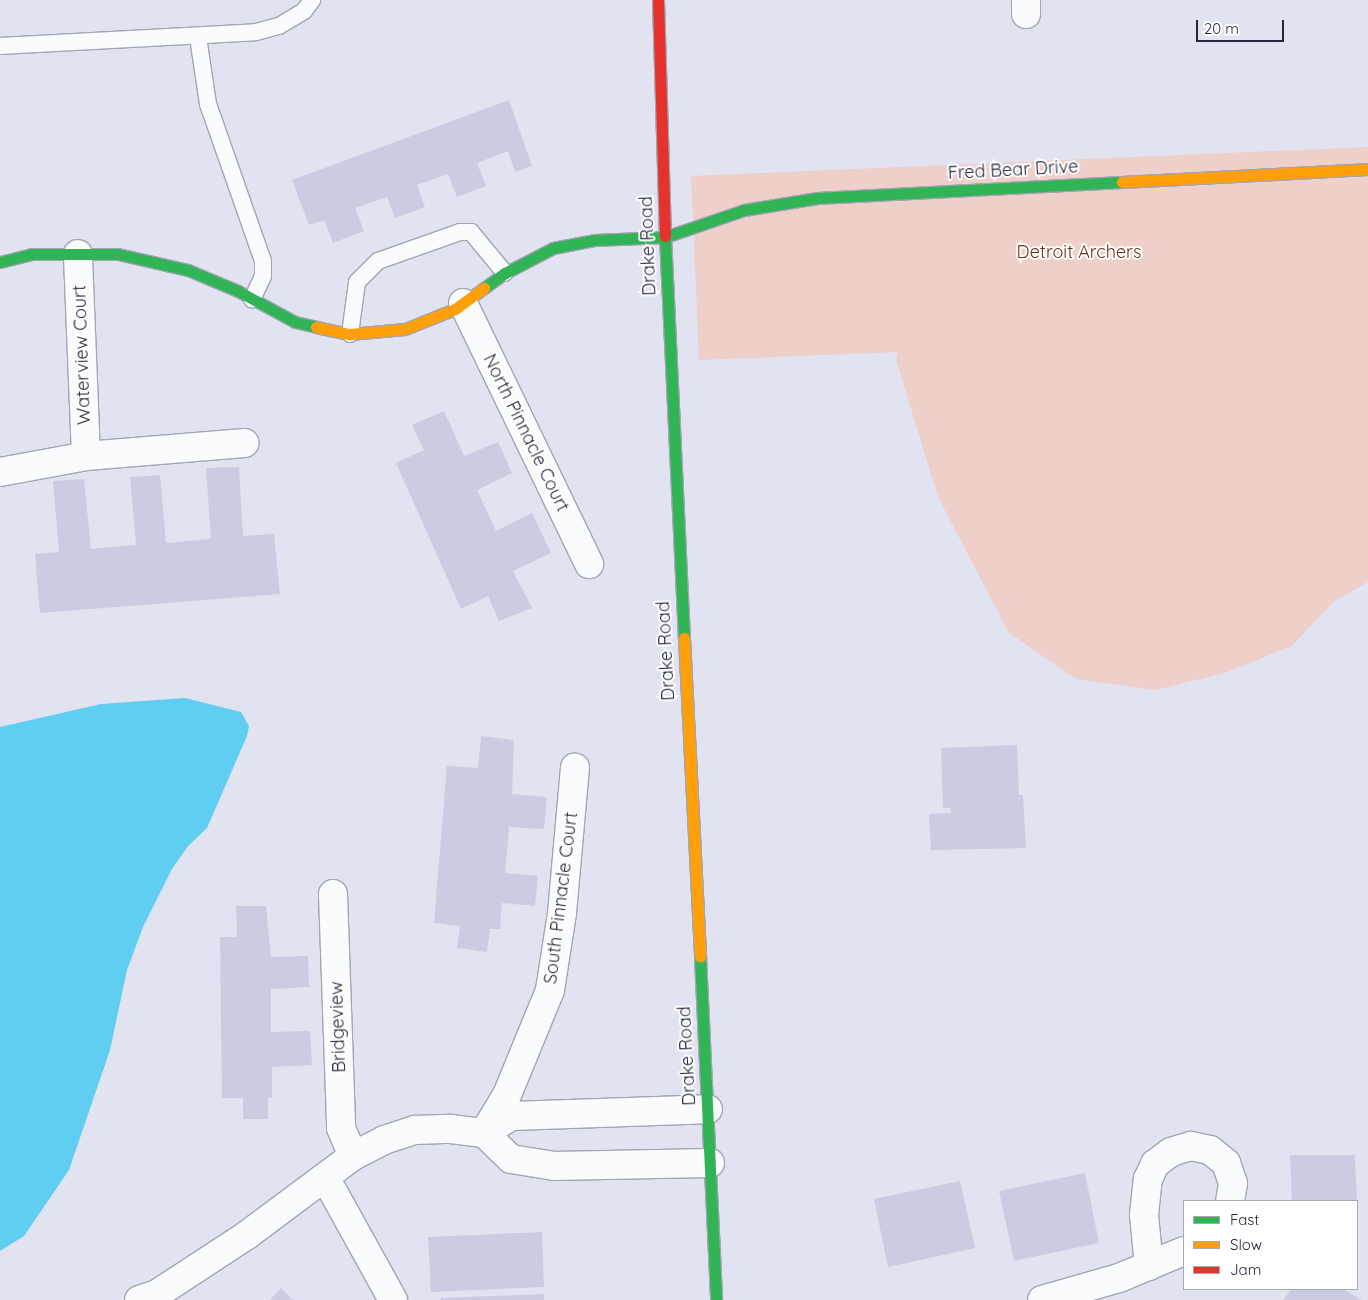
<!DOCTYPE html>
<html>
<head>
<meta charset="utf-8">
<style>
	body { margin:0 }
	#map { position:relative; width:1368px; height:1300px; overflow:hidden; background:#e1e3f1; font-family:Quicksand,sans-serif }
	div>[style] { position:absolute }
	.green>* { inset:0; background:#eecfc9 }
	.water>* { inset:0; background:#5fcef0 }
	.building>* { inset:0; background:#cbcce1 }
	.roads { filter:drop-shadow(1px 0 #a3a4b4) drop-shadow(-1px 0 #a3a4b4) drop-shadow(0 1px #a3a4b4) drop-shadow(0 -1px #a3a4b4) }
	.lane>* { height:16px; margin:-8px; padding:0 8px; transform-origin:8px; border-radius:8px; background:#fafbfd }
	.street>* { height:28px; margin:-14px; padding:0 14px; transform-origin:14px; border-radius:14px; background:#fafbfd }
	.fast>* { height:11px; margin:-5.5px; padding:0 5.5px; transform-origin:5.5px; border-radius:5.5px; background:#30b455 }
	.slow>* { height:11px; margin:-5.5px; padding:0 5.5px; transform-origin:5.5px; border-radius:5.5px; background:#ff9f0a }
	.jam>* { height:11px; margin:-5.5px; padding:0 5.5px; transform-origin:5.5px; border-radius:5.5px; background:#e5322d }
	span { translate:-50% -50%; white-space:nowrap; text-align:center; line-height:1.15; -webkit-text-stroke:4px #fff; paint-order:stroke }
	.street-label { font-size:18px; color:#26273e }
	.park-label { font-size:18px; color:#703015 }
	.legend { position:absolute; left:1183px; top:1200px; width:175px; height:90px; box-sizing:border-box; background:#fff; border:1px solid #a8a9b2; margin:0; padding:6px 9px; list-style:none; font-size:15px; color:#26273e }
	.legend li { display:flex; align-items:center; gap:10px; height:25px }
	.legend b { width:25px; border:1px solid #a8a9b2 }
	.scale { position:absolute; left:1196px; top:20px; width:88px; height:22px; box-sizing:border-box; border:2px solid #26273e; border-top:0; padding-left:6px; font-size:15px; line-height:18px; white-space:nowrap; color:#26273e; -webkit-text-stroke:4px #fff; paint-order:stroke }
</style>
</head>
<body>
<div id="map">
	<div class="green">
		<div style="clip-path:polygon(1368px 147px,1368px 582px,1332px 603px,1292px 646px,1225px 673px,1155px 690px,1076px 679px,1009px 633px,938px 497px,896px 360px,898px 352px,699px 360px,691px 176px)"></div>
	</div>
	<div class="water">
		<div style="clip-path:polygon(185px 698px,241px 712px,249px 726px,247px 736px,207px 828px,188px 846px,172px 869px,143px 927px,127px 970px,110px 1050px,69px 1170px,24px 1236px,0 1251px,0 727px,101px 704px)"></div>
	</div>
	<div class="building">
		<div style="clip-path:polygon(509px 100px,532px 166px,515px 172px,508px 151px,477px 163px,486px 186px,457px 197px,448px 174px,417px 185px,425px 207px,395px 218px,387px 197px,355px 208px,364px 231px,333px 243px,324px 220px,309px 225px,292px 180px)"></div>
		<div style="clip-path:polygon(444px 411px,464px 456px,498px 442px,512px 473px,477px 490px,496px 531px,532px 513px,551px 553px,513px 571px,532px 608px,499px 621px,488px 596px,461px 609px,396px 463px,424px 450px,412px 425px)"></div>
		<div style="clip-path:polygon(239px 467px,243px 536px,274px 534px,280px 594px,40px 613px,35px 554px,59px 552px,53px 481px,84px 479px,91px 549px,136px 545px,130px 477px,160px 475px,166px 543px,211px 539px,206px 468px)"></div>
		<div style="clip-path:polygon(481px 736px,514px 740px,512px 794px,547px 797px,544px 829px,509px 827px,505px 873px,538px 876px,535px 906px,502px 903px,500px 929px,490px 929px,487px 952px,457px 948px,460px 926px,434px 923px,447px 766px,478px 768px)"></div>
		<div style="clip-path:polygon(1017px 745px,1019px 795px,1023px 795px,1026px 848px,931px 850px,929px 814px,951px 813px,950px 808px,943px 808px,941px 748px)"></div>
		<div style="clip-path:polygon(236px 906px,266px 906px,271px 957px,308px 956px,309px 987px,271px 989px,271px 1032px,310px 1031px,312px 1065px,272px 1067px,272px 1098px,268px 1098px,268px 1119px,243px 1119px,243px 1098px,222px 1098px,220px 937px,237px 937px)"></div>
		<div style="clip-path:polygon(1290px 1155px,1355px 1155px,1357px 1201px,1292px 1201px)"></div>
		<div style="clip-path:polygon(1085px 1173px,1099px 1243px,1014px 1261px,999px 1191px)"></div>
		<div style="clip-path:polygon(960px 1181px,975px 1248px,888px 1267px,874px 1199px)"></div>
		<div style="clip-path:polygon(542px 1232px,544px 1287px,431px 1292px,428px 1237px)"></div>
		<div style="clip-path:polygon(281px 1288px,293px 1300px,270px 1300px)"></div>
		<div style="clip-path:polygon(1291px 1289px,1344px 1289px,1361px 1300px,1283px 1300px)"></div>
		<div style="clip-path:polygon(544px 1294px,544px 1300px,441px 1300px,441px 1298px)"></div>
	</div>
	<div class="roads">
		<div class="lane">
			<div style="left:198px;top:37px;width:68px;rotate:81.5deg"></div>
			<div style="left:208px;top:104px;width:166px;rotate:70.7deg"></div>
			<div style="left:263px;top:261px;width:15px;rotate:90deg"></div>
			<div style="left:263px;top:276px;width:26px;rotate:115deg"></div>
			<div style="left:0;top:46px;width:256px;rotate:-3.1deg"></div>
			<div style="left:256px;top:32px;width:24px;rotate:-15deg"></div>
			<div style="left:279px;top:26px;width:29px;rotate:-31deg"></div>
			<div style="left:304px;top:11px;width:14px;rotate:-54deg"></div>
			<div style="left:350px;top:334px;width:52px;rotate:-82.3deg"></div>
			<div style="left:357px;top:282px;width:30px;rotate:-45deg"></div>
			<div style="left:378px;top:261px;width:87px;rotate:-19.5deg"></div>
			<div style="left:460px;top:232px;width:11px"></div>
			<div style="left:471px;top:232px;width:53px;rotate:50.3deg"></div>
		</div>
		<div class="street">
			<div style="left:1026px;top:0;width:14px;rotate:90deg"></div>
			<div style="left:463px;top:303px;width:290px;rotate:64.2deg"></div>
			<div style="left:86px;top:456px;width:159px;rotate:-4.7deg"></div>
			<div style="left:0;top:472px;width:87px;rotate:-10.5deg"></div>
			<div style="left:86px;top:456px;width:202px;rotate:-92.3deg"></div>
			<div style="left:333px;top:894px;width:234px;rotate:88deg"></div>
			<div style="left:341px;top:1128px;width:30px;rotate:67deg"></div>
			<div style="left:485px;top:1132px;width:31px;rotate:-31deg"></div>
			<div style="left:512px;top:1116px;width:196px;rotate:-2deg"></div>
			<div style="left:484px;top:1133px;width:44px;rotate:-58.8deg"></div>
			<div style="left:507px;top:1095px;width:113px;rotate:-67.7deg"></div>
			<div style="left:550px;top:990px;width:78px;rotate:-81.1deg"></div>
			<div style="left:562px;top:913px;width:146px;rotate:-84.9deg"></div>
			<div style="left:326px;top:1179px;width:138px;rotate:61deg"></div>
			<div style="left:1149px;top:1266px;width:51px;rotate:-95.6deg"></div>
			<div style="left:1144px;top:1215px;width:36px;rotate:-84deg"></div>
			<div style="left:1148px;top:1179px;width:17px;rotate:-65deg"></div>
			<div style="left:1155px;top:1164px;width:20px;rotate:-37deg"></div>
			<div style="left:1171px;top:1152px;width:21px;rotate:-17deg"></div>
			<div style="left:1191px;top:1146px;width:19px;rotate:12deg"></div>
			<div style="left:1210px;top:1150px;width:21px;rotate:39deg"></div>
			<div style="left:1226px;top:1163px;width:21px;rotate:71deg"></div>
			<div style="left:1233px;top:1183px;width:18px;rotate:99deg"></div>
			<div style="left:139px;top:1300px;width:19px;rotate:-18deg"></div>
			<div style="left:157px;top:1294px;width:108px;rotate:-33.2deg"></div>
			<div style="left:247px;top:1235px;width:132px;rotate:-36.7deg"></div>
			<div style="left:353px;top:1156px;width:35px;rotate:-27deg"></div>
			<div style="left:384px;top:1140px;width:33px;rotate:-18deg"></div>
			<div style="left:415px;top:1130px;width:36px;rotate:-2deg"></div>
			<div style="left:451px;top:1129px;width:33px;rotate:7deg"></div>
			<div style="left:484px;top:1133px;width:37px;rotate:44deg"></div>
			<div style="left:511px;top:1159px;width:44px;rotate:9.2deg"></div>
			<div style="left:554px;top:1166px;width:156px;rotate:-1.1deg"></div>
			<div style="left:1042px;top:1300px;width:80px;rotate:-15.9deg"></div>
			<div style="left:1119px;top:1278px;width:70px;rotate:-22.6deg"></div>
		</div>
		<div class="fast">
			<div style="left:665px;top:236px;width:402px;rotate:87.3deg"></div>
			<div style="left:0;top:262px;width:32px;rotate:-14deg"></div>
			<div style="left:31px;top:254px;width:87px"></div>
			<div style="left:118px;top:254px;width:72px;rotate:12.9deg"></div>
			<div style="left:188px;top:270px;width:54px;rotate:22.8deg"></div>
			<div style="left:238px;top:291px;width:65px;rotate:28.5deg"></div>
			<div style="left:295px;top:322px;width:22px;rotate:13deg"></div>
			<div style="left:484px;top:288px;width:26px;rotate:-36deg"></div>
			<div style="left:505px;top:273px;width:54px;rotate:-27.5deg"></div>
			<div style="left:553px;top:248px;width:43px;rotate:-10.8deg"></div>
			<div style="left:595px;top:240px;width:70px;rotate:-2.5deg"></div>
			<div style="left:665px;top:237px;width:83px;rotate:-18.9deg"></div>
			<div style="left:744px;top:210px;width:74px;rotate:-9.3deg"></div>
			<div style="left:817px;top:198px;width:305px;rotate:-3deg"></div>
			<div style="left:700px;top:957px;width:343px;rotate:87.3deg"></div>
		</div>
		<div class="slow">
			<div style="left:1122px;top:182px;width:246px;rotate:-3deg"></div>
			<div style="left:316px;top:327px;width:35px;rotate:12deg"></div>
			<div style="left:350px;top:334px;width:55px;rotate:-5.2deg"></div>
			<div style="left:405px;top:329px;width:54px;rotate:-21.8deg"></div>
			<div style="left:455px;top:309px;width:36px;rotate:-36deg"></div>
			<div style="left:684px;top:638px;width:319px;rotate:87.1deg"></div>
		</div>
		<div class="jam">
			<div style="left:658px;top:0;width:236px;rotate:88.3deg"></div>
		</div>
	</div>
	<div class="street-label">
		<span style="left:1013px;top:170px;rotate:-3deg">Fred Bear Drive</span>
		<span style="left:648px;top:246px;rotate:-92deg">Drake Road</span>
		<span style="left:82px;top:355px;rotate:-92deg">Waterview Court</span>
		<span style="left:526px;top:433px;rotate:64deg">North Pinnacle Court</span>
		<span style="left:666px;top:651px;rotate:-93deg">Drake Road</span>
		<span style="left:561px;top:898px;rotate:-83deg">South Pinnacle Court</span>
		<span style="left:338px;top:1027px;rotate:-92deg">Bridgeview</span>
		<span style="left:687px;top:1056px;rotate:-93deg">Drake Road</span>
	</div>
	<div class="park-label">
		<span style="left:1079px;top:252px">Detroit Archers</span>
	</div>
	<ul class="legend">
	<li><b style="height:6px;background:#30b455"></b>Fast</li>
	<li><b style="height:6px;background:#ff9f0a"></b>Slow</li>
	<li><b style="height:6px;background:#e5322d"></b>Jam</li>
	</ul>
	<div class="scale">20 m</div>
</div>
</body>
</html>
